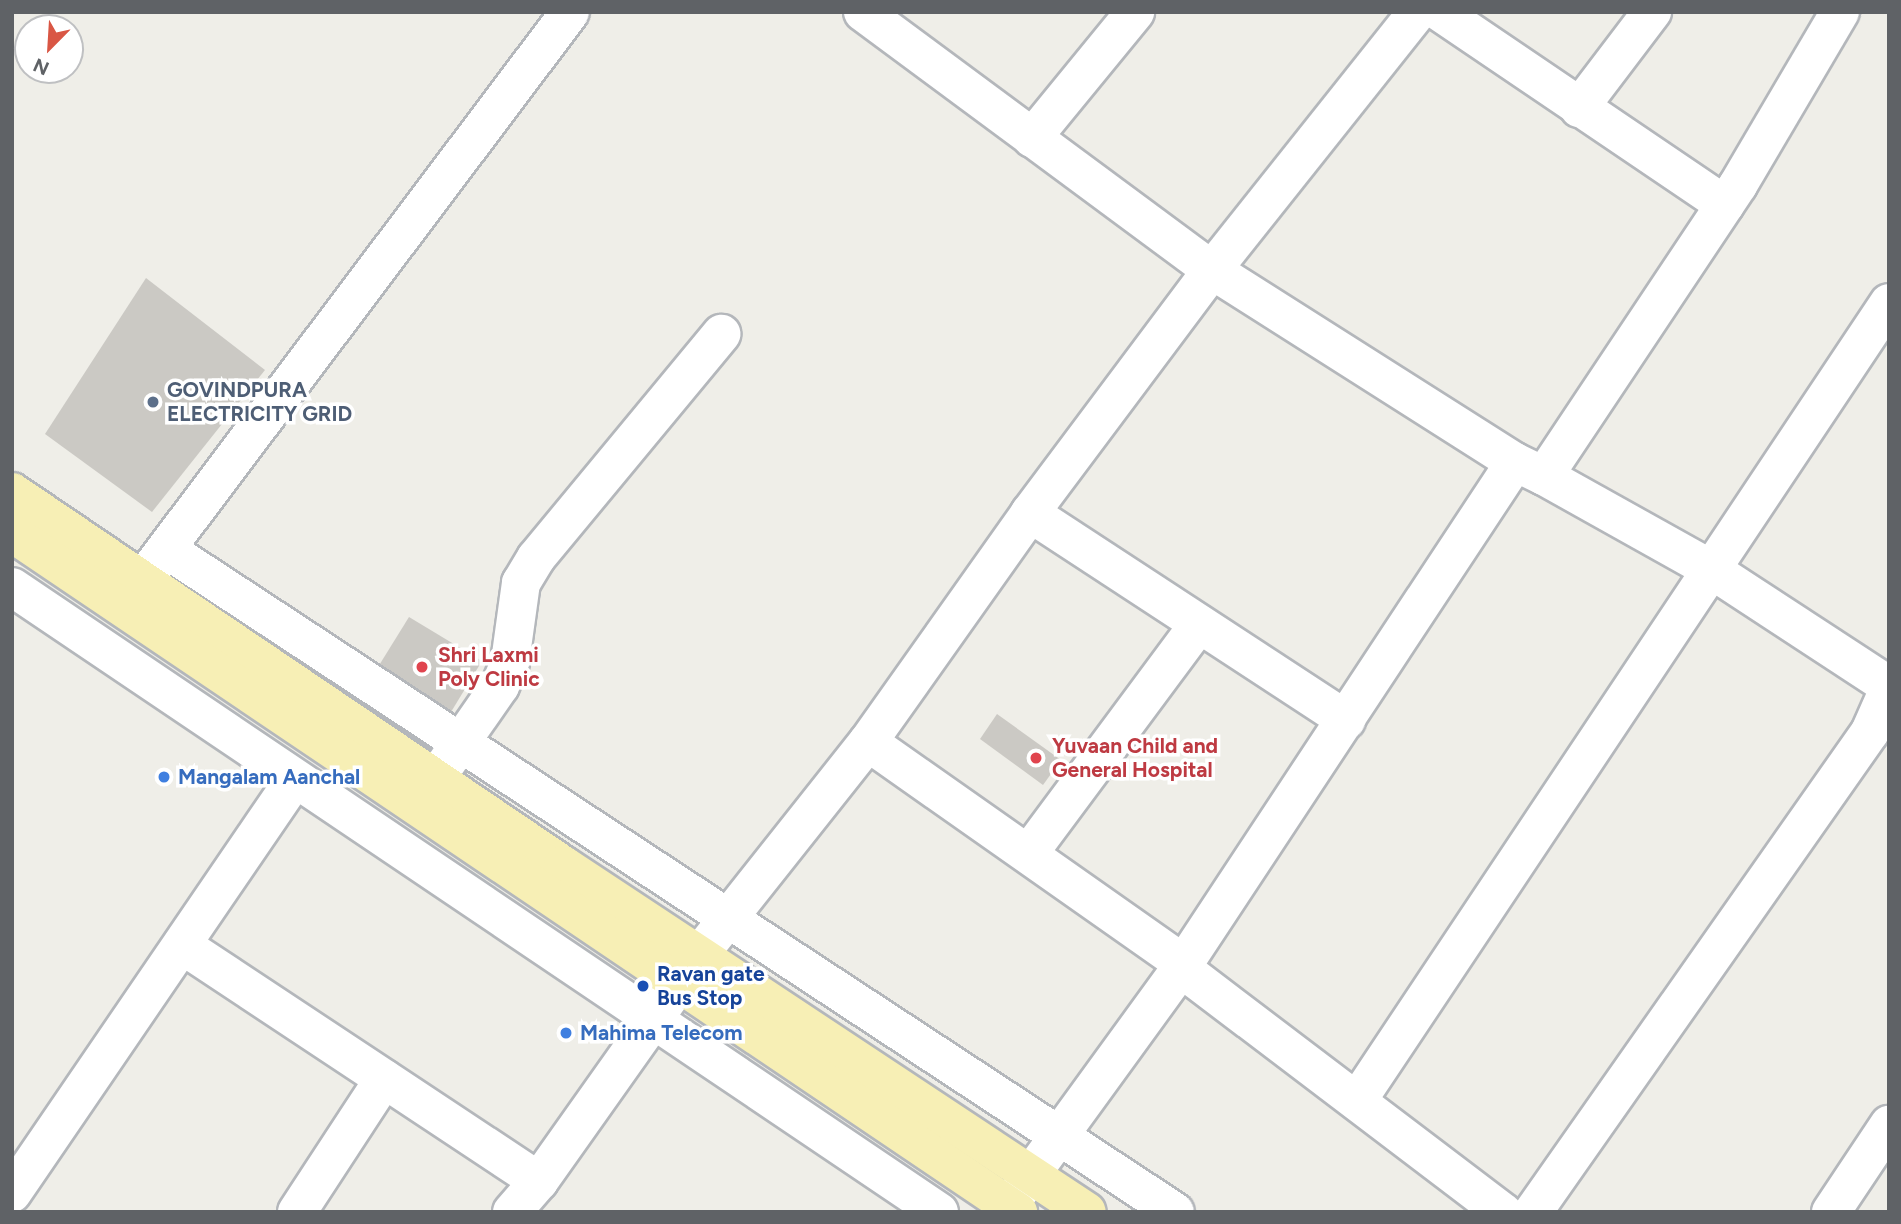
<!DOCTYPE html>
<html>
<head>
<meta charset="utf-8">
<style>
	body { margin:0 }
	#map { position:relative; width:1901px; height:1224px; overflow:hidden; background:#efeee8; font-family:Figtree,sans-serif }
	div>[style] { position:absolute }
	.building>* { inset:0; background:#cbc9c4 }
	.roads { filter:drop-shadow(2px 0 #b4b7bb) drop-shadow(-2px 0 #b4b7bb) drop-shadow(0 2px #b4b7bb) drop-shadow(0 -2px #b4b7bb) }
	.minor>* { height:38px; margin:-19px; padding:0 19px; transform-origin:19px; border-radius:19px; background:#fff }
	.major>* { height:38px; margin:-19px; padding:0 19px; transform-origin:19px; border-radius:19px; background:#f7efb5 }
	.dots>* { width:19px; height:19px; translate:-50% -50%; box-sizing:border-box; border:4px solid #fff; border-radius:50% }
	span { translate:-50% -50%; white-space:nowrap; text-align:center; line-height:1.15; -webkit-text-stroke:7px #fff; paint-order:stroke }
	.service-label { font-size:21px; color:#4e5e75; font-weight:700 }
	.left { translate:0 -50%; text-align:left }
	.health-label { font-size:21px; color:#be3a42; font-weight:700 }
	.shop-label { font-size:21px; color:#366cbe; font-weight:700 }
	.transit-label { font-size:21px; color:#164399; font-weight:700 }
	.frame { position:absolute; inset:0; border:14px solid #5f6266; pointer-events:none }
	.north { position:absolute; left:14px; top:14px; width:70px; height:70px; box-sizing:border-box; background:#fff; border:2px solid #bfc0c2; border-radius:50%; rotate:204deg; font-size:19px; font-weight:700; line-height:28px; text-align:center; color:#5f6266 }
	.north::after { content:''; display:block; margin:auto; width:24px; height:32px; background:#d95644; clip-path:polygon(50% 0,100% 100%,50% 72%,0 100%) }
</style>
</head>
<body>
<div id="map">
	<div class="building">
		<div style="clip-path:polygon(146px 278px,265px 370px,152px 512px,45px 434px)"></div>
		<div style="clip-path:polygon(409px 617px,482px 661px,451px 712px,378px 667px)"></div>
		<div style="clip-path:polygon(997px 714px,1061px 760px,1043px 785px,980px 739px)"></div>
	</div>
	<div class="roads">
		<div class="minor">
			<div style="left:863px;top:12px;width:434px;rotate:36.5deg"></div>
			<div style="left:1212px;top:270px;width:359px;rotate:32.4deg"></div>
			<div style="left:1440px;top:12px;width:344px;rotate:34.1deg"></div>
			<div style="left:1579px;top:108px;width:121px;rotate:-52.8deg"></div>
			<div style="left:1032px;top:138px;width:163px;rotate:-50.7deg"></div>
			<div style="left:1544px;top:476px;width:193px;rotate:29.2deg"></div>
			<div style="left:1712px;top:570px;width:212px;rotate:33.2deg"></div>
			<div style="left:1030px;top:513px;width:304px;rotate:-53.2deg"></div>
			<div style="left:1212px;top:270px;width:330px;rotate:-51.5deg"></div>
			<div style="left:166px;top:549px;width:1207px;rotate:33.31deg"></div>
			<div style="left:150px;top:570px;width:698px;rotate:-53.03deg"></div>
			<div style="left:12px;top:587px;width:1118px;rotate:33.99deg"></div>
			<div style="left:868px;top:742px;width:386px;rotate:35.1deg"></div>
			<div style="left:445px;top:765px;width:96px;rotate:-55.2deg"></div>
			<div style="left:500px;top:686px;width:26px;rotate:-67deg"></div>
			<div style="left:510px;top:662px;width:80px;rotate:-82.1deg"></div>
			<div style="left:521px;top:583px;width:29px;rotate:-59deg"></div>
			<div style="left:536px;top:558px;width:291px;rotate:-50.4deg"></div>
			<div style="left:1029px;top:853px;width:285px;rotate:-53.4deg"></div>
			<div style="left:182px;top:945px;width:428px;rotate:33.5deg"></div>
			<div style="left:1181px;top:968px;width:404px;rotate:37.2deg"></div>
			<div style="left:1357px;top:1101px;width:959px;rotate:-56.31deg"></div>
			<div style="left:12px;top:1193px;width:500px;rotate:-55.67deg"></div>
			<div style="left:1011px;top:1202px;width:289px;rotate:-54deg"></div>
			<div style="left:1181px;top:968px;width:606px;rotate:-56.57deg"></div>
			<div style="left:1515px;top:462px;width:32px;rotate:26deg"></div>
			<div style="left:1544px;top:476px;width:350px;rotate:-56.3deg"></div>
			<div style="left:1738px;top:185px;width:201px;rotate:-59.5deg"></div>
			<div style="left:297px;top:1212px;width:159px;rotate:-56.8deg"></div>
			<div style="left:512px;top:1212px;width:41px;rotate:-48.9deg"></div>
			<div style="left:539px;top:1181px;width:277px;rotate:-54.7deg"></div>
			<div style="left:699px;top:955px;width:272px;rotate:-51.6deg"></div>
			<div style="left:868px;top:742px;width:281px;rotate:-54.7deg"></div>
			<div style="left:1030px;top:513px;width:378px;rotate:33.2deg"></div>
			<div style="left:1533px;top:1212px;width:586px;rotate:-54.93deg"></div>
			<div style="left:1870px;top:732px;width:47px;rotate:-66.2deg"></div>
			<div style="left:1831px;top:1212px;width:105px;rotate:-56.3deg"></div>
		</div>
		<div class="major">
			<div style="left:12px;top:492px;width:665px;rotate:34.1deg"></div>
			<div style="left:563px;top:865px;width:628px;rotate:33.51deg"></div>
			<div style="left:12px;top:533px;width:1214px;rotate:34.02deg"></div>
		</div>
	</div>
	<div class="dots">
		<div style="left:153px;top:402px;background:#5c6f8a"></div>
		<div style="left:422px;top:667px;background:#e0444e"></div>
		<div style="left:1036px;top:758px;background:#e0444e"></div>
		<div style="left:164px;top:777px;background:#3f7fe0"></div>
		<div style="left:643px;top:986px;background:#1a4fb4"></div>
		<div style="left:566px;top:1033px;background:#3f7fe0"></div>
	</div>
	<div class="service-label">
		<span class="left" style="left:167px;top:402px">GOVINDPURA<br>ELECTRICITY GRID</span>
	</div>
	<div class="health-label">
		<span class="left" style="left:438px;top:667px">Shri Laxmi<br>Poly Clinic</span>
		<span class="left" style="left:1052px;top:758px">Yuvaan Child and<br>General Hospital</span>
	</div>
	<div class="shop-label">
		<span class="left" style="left:178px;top:777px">Mangalam Aanchal</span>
		<span class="left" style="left:580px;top:1033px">Mahima Telecom</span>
	</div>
	<div class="transit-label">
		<span class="left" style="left:657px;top:986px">Ravan gate<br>Bus Stop</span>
	</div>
	<div class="frame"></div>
	<div class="north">N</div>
</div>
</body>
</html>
